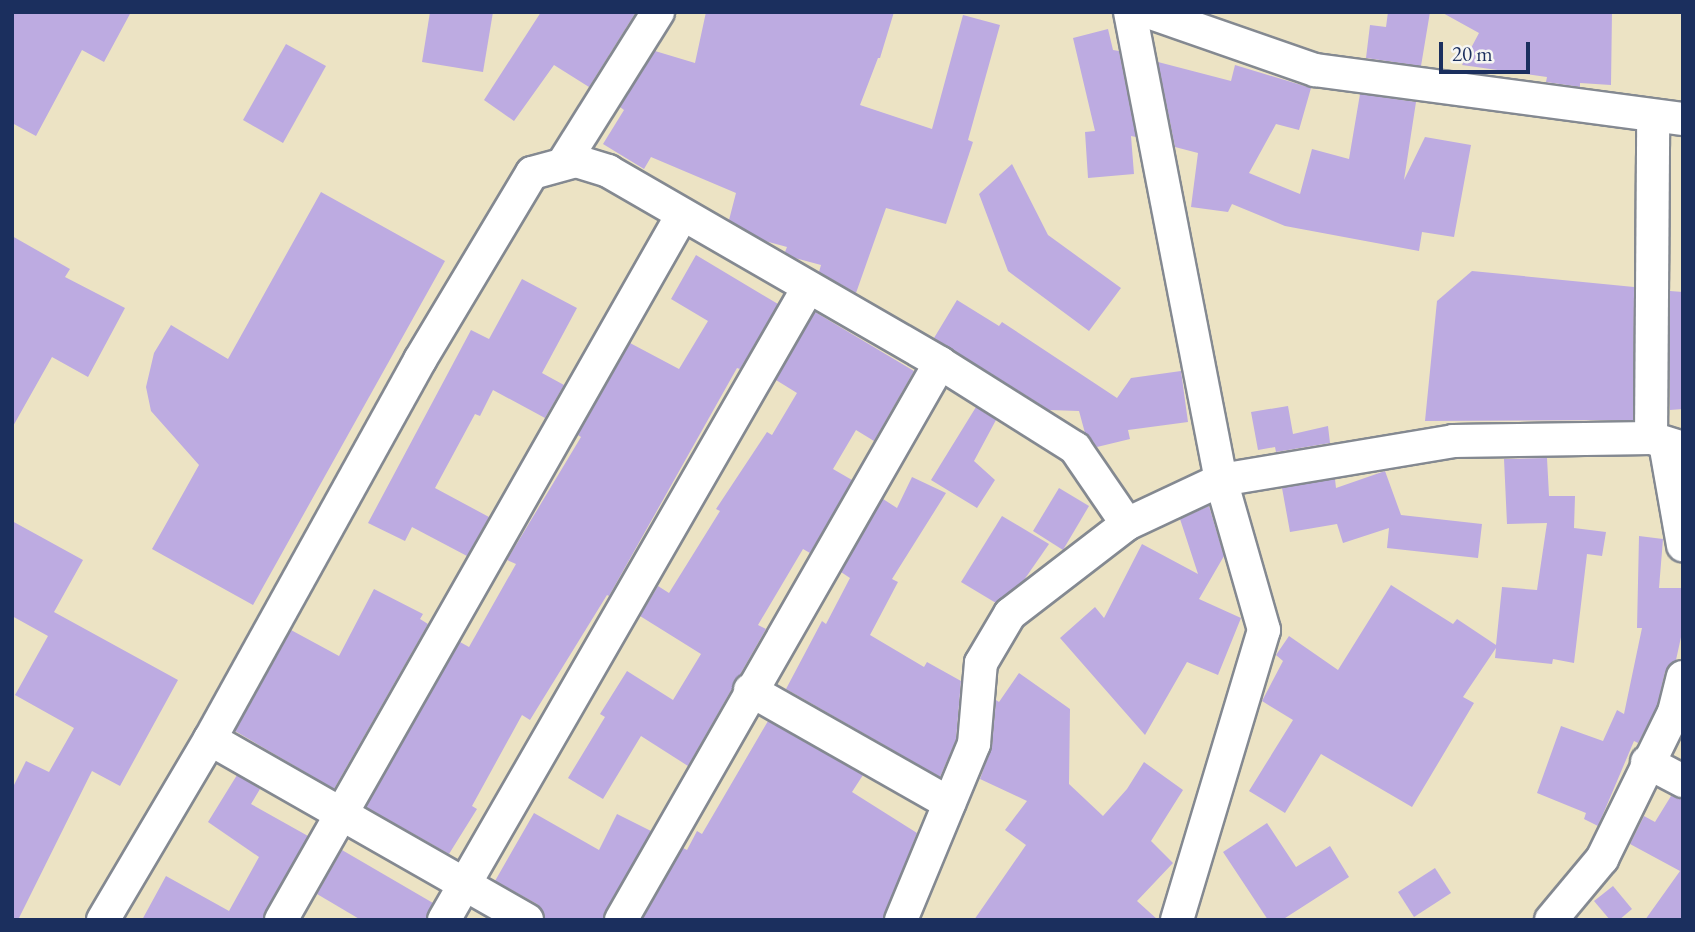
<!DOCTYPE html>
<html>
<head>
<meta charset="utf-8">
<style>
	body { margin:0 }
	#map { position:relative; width:1695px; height:932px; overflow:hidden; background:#ece3c4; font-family:"EB Garamond",serif }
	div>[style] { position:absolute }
	.building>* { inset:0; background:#bdabe1 }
	.roads { filter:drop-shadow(2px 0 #848991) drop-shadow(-2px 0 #848991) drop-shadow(0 2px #848991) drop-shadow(0 -2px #848991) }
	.minor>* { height:32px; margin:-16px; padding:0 16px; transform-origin:16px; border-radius:16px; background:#fff }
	span { translate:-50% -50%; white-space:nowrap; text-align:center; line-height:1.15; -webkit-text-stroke:7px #f6f6f2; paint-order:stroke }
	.frame { position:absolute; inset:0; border:14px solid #1b2f5e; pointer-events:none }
	.scale { position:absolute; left:1439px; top:42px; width:91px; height:32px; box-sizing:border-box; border:4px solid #1b2f5e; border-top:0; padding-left:9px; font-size:21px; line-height:24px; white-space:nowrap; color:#1b2f5e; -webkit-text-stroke:5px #f6f6f2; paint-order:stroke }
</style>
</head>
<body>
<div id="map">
	<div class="building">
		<div style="clip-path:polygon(12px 12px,131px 12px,104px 62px,82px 50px,36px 136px,12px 123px)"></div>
		<div style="clip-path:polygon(430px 12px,493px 12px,483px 72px,422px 62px)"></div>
		<div style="clip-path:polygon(541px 12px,636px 12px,589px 87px,554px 65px,514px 121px,484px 100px)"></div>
		<div style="clip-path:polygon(706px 12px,894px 12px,880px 58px,878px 58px,860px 105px,932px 129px,963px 15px,1000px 25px,968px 140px,973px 142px,946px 224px,886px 208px,856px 293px,819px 272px,821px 265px,795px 258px,785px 252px,787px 247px,765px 241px,729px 220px,736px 193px,651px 157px,644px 169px,603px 144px,624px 110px,620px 107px,655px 51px,695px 63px)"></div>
		<div style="clip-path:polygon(1388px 12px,1430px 12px,1421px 66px,1366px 58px,1370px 25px,1386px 27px)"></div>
		<div style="clip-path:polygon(1441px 12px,1612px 12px,1611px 85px,1580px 83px,1580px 87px,1546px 82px,1547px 77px,1462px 65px,1479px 33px)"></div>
		<div style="clip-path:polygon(1108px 29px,1113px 50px,1119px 51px,1136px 137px,1131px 136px,1134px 174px,1088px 178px,1085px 132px,1095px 131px,1073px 38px)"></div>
		<div style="clip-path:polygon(286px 44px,326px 66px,283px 143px,243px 120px)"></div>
		<div style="clip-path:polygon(1158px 62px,1231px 81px,1235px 65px,1311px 88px,1299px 130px,1276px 124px,1249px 173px,1300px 194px,1312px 149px,1349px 159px,1360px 94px,1416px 102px,1404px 180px,1425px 137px,1471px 145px,1454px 237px,1422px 232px,1419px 251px,1285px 226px,1232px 204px,1228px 212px,1191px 207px,1198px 153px,1175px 147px)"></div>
		<div style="clip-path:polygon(1012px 164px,1048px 235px,1121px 288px,1089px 331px,1008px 271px,979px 194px)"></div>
		<div style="clip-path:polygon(321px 192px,445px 261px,253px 605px,152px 549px,199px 465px,151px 411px,146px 387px,154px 353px,171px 325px,228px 359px)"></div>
		<div style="clip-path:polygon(12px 236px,70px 269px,65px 277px,125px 308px,88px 377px,52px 357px,12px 428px)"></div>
		<div style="clip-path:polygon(696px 255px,778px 304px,740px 369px,737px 368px,609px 596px,607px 595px,530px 720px,522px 715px,472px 806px,477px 809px,449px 854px,366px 807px,460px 642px,469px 647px,516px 564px,507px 560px,581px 437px,578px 435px,630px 343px,679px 369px,708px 321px,671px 299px)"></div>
		<div style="clip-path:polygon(1472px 271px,1634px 287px,1633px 420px,1425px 421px,1437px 301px)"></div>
		<div style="clip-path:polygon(522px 279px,577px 308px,542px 373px,564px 385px,545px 418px,493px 390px,480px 416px,475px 414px,435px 488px,489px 517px,467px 556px,412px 527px,405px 541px,368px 523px,471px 330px,489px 339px)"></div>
		<div style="clip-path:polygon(1670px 291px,1683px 292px,1683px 409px,1670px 410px)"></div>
		<div style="clip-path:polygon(957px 300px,999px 326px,1002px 322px,1117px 398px,1131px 378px,1181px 371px,1188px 422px,1128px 430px,1130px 439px,1097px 447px,1085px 433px,1079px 411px,1049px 410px,934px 338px)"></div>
		<div style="clip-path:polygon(815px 312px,914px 371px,874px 441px,856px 430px,833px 469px,852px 480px,810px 553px,803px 549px,758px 625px,766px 629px,688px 766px,641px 736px,603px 799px,568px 778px,605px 717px,600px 714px,627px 671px,673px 700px,701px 654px,640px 616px,658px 586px,669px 593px,720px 511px,716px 509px,767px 432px,772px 435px,797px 393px,776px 380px)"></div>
		<div style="clip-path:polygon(1288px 406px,1293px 434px,1328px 426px,1330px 443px,1276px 452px,1275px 447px,1258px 450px,1251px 412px)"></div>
		<div style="clip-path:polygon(976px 407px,996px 420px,974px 461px,995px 480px,977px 508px,931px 480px)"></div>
		<div style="clip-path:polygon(1547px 458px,1549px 496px,1575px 496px,1574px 528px,1606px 532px,1602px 556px,1587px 554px,1574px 663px,1553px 659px,1552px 664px,1495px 658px,1496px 648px,1463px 697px,1474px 703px,1412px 807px,1321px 754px,1285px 813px,1249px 791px,1293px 720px,1262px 701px,1283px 661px,1276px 655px,1289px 636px,1338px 670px,1391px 585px,1453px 624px,1457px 619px,1496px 645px,1502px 587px,1537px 590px,1547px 523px,1507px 524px,1504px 459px)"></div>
		<div style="clip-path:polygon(1385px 471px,1401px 515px,1482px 524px,1478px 558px,1387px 548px,1389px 528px,1343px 543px,1337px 524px,1290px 532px,1282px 488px,1335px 479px,1336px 488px)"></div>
		<div style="clip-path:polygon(912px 477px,946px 493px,892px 579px,898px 582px,870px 635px,924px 667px,927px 662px,961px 681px,956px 740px,940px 777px,786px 689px,822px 621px,826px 624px,850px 578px,841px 572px,883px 499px,897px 508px)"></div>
		<div style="clip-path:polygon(1059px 488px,1089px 506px,1063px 550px,1033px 531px)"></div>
		<div style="clip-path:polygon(1209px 506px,1224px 556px,1199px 599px,1241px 618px,1218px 675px,1187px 662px,1145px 735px,1060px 638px,1095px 607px,1104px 618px,1142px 544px,1198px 574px,1180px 519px)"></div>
		<div style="clip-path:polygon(1002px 516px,1049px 544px,1024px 580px,996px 603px,961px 582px)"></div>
		<div style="clip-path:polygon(12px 521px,83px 560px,54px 612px,178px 680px,120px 786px,92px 771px,18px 920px,12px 920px,12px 789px,26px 761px,49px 772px,74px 728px,15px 695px,48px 636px,12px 616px)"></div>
		<div style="clip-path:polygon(1639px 536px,1663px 539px,1659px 588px,1683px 588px,1683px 628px,1676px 660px,1665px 672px,1657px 706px,1638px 743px,1634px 741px,1598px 826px,1584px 819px,1586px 813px,1537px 793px,1561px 726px,1603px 741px,1617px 710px,1624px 714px,1642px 628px,1637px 628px)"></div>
		<div style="clip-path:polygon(374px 589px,423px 614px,420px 619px,428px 624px,334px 789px,235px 731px,291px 630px,339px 656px)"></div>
		<div style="clip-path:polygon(1019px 673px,1070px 709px,1069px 784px,1103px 816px,1127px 789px,1144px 762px,1183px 790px,1151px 841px,1173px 863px,1137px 901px,1158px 920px,974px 920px,1026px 845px,1005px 830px,1027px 801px,980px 779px,992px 746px,996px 700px,999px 702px)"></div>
		<div style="clip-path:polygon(768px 721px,863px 775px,852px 792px,917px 833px,883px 920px,642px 920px,683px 848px,687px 850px,697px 831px,702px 834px)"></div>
		<div style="clip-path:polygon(237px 775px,260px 789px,251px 804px,308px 836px,263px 920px,142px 920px,166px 876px,229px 911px,259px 857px,208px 822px)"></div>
		<div style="clip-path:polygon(1671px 796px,1683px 799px,1683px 920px,1645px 920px,1680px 871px,1630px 844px,1644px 816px,1655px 822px)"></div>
		<div style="clip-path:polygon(534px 813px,599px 850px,617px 814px,651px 831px,603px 920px,545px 920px,537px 904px,495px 881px)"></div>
		<div style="clip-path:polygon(1267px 823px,1296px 867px,1330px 846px,1349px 877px,1282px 920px,1268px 920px,1223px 852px)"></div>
		<div style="clip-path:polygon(342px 850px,433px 903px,426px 920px,361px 920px,317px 894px)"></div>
		<div style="clip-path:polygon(1435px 868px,1451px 893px,1414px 917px,1398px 892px)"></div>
		<div style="clip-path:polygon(1613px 886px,1632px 909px,1619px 920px,1610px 920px,1594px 901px)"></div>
	</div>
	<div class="roads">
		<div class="minor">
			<div style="left:1130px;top:12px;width:477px;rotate:79deg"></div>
			<div style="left:1221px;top:480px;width:156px;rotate:74deg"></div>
			<div style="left:1264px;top:630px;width:303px;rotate:106.7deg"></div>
			<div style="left:1148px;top:12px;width:177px;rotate:19.2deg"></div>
			<div style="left:1315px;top:70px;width:371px;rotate:7.6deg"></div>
			<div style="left:564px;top:162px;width:177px;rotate:-57.9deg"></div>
			<div style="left:1651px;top:438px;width:322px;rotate:-89.6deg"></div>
			<div style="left:1665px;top:443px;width:104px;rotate:80deg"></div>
			<div style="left:750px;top:690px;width:229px;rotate:29.6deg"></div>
			<div style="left:210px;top:739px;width:365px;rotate:29.7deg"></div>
			<div style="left:1647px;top:762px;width:41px;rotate:27.8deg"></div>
			<div style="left:103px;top:920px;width:210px;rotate:-59.4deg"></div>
			<div style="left:210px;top:739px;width:433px;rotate:-61deg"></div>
			<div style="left:420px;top:360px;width:218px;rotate:-59.1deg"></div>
			<div style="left:532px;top:173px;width:46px;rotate:-15.3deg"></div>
			<div style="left:576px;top:161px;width:34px;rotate:17deg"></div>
			<div style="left:608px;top:171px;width:384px;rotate:30deg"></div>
			<div style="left:940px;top:363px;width:160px;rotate:32.2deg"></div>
			<div style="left:1075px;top:448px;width:92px;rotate:55.6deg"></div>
			<div style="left:281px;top:920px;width:811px;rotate:-60.37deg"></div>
			<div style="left:444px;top:920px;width:729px;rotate:-60.06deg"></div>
			<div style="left:621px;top:920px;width:642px;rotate:-60.2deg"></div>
			<div style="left:901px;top:920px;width:191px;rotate:-67.5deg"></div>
			<div style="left:974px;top:744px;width:81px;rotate:-85.1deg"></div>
			<div style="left:981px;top:663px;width:57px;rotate:-59.4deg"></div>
			<div style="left:1010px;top:614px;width:148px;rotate:-37.6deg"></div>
			<div style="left:1127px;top:524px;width:104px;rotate:-25.1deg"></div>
			<div style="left:1221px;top:480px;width:235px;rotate:-9.5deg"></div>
			<div style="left:1453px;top:441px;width:198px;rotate:-0.9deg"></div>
			<div style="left:1651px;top:438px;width:34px;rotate:17deg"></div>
			<div style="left:1551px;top:920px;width:80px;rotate:-50.1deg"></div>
			<div style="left:1602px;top:859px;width:164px;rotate:-63.9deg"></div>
			<div style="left:1674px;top:712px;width:36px;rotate:-76deg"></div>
		</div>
	</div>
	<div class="frame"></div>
	<div class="scale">20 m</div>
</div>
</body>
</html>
